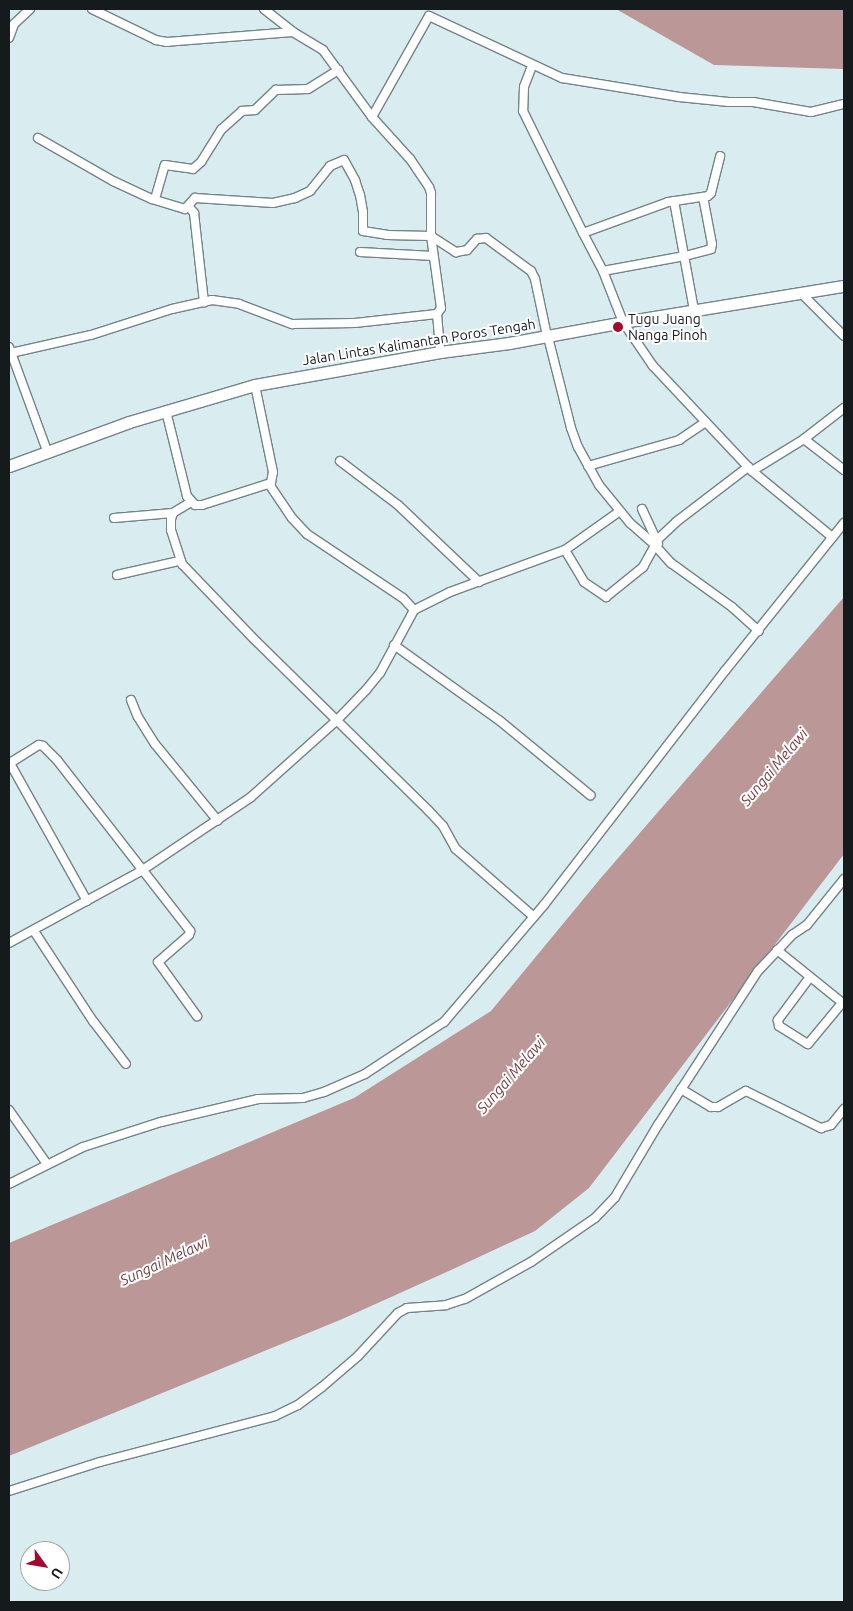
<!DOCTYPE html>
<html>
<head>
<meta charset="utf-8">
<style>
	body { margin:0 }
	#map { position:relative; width:853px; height:1611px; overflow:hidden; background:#d9ecf0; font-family:Ubuntu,sans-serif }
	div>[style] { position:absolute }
	.water>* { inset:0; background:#bc9797 }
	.roads { filter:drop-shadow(1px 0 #738488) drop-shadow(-1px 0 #738488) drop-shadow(0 1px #738488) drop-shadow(0 -1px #738488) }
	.street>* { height:8px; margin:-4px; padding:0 4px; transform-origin:4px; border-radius:4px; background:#fff }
	.primary>* { height:11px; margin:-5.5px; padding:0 5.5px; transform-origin:5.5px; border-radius:5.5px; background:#fff }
	.dots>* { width:14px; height:14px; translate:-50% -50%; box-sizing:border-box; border:2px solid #fff; border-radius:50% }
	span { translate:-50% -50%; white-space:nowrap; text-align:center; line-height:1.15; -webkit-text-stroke:4px #fff; paint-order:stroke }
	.poi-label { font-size:14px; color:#151b1d }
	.left { translate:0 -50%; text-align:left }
	.street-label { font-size:14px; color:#151b1d }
	.water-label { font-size:15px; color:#774144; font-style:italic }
	.frame { position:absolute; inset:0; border:10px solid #151b1d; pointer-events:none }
	.north { position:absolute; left:20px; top:1541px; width:50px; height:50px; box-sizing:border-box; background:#fff; border:1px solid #a1a4a5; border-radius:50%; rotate:122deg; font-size:14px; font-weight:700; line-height:20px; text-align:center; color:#151b1d }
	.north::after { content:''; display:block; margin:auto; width:18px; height:22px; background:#a3062f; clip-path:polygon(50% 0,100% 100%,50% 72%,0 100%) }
</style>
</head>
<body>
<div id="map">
	<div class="water">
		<div style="clip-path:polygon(616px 9px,844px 9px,844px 69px,714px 65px)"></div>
		<div style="clip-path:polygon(844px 597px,844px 854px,589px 1188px,535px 1231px,451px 1270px,340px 1320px,9px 1456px,9px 1243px,354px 1098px,491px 1011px,600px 879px)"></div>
	</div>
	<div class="roads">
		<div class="street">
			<div style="left:264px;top:9px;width:37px;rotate:38deg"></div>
			<div style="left:9px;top:38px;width:15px;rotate:-70deg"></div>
			<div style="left:14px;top:24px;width:22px;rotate:-43deg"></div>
			<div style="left:532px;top:66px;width:22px;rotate:111deg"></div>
			<div style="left:524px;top:87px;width:24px;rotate:92deg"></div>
			<div style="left:523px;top:111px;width:136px;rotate:63.8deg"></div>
			<div style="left:583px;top:233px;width:90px;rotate:-20deg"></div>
			<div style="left:668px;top:202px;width:40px;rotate:-8.5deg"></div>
			<div style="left:708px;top:196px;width:4px;rotate:-45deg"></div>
			<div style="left:711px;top:193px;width:38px;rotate:-76deg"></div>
			<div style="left:372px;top:117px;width:116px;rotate:-60.6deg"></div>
			<div style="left:429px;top:16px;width:147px;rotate:25deg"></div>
			<div style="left:562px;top:78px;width:119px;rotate:9.2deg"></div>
			<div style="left:679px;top:97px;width:50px;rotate:5.7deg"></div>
			<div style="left:729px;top:102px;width:24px"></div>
			<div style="left:753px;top:102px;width:59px;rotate:9.8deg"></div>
			<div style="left:811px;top:112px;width:34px;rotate:-14deg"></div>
			<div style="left:38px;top:138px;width:86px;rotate:29.8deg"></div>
			<div style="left:113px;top:181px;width:43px;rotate:24.8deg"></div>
			<div style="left:152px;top:199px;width:34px;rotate:17deg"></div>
			<div style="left:185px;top:209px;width:15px;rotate:-48deg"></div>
			<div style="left:195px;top:198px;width:78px;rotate:3.7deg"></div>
			<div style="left:273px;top:203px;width:23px;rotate:-13deg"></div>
			<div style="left:295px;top:198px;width:17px;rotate:-25deg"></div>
			<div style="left:310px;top:191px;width:32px;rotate:-51deg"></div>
			<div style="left:330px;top:166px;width:15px;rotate:-23deg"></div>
			<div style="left:344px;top:160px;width:23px;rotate:61deg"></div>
			<div style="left:355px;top:180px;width:16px;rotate:72deg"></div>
			<div style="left:360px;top:195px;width:17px;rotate:80deg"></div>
			<div style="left:363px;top:212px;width:19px;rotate:90deg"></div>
			<div style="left:363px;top:231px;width:24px;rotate:9deg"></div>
			<div style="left:387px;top:235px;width:44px;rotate:1.3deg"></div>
			<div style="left:431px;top:236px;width:30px;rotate:33deg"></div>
			<div style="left:456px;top:252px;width:11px;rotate:-10deg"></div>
			<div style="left:467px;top:250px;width:15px;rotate:-48deg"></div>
			<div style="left:477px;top:239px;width:9px;rotate:-6deg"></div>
			<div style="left:486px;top:238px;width:56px;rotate:36.3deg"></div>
			<div style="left:531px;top:271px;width:9px;rotate:63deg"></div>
			<div style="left:535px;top:279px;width:58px;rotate:78.1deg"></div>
			<div style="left:155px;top:199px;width:35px;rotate:-74deg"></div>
			<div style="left:165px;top:165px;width:28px;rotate:8deg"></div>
			<div style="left:193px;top:169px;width:11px;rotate:-41deg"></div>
			<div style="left:201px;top:162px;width:39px;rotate:-58deg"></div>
			<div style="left:222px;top:129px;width:27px;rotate:-42deg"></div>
			<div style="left:242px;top:111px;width:13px;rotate:-4deg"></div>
			<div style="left:255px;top:110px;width:29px;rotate:-44deg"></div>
			<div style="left:276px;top:90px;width:32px;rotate:-2deg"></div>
			<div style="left:308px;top:89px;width:36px;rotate:-32deg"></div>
			<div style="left:674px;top:201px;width:111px;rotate:79.6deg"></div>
			<div style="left:189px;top:207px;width:8px;rotate:50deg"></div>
			<div style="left:194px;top:213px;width:90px;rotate:83.6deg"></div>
			<div style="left:583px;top:233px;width:43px;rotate:62.2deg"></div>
			<div style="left:603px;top:271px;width:55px;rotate:68.6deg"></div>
			<div style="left:623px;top:322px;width:53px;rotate:55.7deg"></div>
			<div style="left:653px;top:366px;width:144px;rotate:46.7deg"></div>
			<div style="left:752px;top:471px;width:104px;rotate:39.5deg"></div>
			<div style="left:360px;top:252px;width:73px;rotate:3.1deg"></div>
			<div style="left:603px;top:271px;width:83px;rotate:-10.4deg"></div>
			<div style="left:685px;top:256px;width:27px;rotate:-15deg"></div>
			<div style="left:711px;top:249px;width:5px;rotate:-79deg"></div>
			<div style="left:712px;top:244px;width:48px;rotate:-100.8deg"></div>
			<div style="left:802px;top:294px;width:59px;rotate:45deg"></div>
			<div style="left:437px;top:314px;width:38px;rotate:85deg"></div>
			<div style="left:549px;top:341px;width:90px;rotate:75.8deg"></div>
			<div style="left:571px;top:428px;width:20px;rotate:70deg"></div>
			<div style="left:578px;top:447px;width:43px;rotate:61.1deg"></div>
			<div style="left:599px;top:485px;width:49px;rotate:50.8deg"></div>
			<div style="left:630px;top:523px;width:28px;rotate:41deg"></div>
			<div style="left:651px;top:541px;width:30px;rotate:48deg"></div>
			<div style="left:671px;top:563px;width:75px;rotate:35.8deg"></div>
			<div style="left:732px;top:607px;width:36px;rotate:42deg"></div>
			<div style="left:9px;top:347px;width:111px;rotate:69.9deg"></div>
			<div style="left:11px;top:353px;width:82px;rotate:-12.7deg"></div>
			<div style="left:91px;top:335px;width:85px;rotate:-17.8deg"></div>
			<div style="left:172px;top:309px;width:41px;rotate:-12.7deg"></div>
			<div style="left:212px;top:300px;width:27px;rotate:8deg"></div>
			<div style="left:239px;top:304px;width:57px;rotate:20.7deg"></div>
			<div style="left:292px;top:324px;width:63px;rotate:-0.9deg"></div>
			<div style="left:355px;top:323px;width:82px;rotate:-6.3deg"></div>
			<div style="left:437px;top:314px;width:7px;rotate:-56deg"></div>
			<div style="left:441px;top:308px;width:73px;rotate:-97.9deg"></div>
			<div style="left:431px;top:236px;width:43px;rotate:-90deg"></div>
			<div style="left:431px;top:193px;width:6px;rotate:-108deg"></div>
			<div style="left:429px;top:187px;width:34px;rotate:-124deg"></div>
			<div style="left:410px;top:159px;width:57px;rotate:-132.1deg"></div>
			<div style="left:372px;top:117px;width:83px;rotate:-126.2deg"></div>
			<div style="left:323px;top:50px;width:35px;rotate:-149deg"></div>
			<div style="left:293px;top:32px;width:126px;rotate:175.5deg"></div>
			<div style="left:167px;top:42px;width:11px;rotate:-170deg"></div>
			<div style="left:156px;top:40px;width:71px;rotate:-154.2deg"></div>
			<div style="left:166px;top:411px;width:88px;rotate:76.1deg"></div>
			<div style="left:187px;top:496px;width:12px;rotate:48deg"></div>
			<div style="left:195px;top:505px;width:7px"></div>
			<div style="left:202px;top:505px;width:72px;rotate:-17.7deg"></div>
			<div style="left:271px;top:483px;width:11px;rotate:-80deg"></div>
			<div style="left:273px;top:472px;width:84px;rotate:-101.7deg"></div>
			<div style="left:804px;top:439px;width:51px;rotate:37.8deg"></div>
			<div style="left:340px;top:461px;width:73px;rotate:37.2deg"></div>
			<div style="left:398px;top:505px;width:112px;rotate:43.5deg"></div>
			<div style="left:588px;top:466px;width:95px;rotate:-15.9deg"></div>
			<div style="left:679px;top:440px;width:32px;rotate:-34deg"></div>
			<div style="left:752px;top:471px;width:61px;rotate:-31.6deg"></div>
			<div style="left:804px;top:439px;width:51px;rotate:-37.8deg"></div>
			<div style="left:269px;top:484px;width:41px;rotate:55.9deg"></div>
			<div style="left:292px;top:518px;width:22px;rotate:47deg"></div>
			<div style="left:307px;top:534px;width:115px;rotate:33.7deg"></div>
			<div style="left:403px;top:598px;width:16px;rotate:47deg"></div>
			<div style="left:191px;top:502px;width:21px;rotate:149deg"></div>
			<div style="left:173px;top:513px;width:6px;rotate:108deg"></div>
			<div style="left:171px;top:519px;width:11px;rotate:90deg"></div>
			<div style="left:171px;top:530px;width:36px;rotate:72deg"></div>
			<div style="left:182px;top:564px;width:105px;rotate:46.2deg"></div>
			<div style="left:255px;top:640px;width:243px;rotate:44.5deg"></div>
			<div style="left:428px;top:810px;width:22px;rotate:47deg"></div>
			<div style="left:443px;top:826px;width:26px;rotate:61deg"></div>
			<div style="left:456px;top:849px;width:103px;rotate:41.1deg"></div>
			<div style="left:642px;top:509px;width:38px;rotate:65deg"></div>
			<div style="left:114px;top:518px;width:59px;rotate:-4.8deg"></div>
			<div style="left:657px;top:540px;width:26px;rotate:-43deg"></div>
			<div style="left:676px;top:522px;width:91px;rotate:-37.4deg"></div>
			<div style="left:565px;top:550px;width:37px;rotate:59deg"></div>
			<div style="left:584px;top:582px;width:27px;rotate:34deg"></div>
			<div style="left:606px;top:597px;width:48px;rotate:-39deg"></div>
			<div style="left:643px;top:567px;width:25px;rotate:-61deg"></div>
			<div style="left:117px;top:575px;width:64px;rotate:-12.7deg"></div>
			<div style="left:394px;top:645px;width:130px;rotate:35.6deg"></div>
			<div style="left:500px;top:721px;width:117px;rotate:39.4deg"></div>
			<div style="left:131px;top:700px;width:18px;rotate:68deg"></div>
			<div style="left:138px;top:717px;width:32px;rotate:58deg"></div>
			<div style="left:155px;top:744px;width:99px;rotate:50.7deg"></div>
			<div style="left:87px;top:901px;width:158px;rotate:-119.2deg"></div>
			<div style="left:10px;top:763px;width:34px;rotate:-32deg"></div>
			<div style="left:39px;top:745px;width:4px;rotate:14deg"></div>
			<div style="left:43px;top:746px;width:20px;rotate:45deg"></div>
			<div style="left:57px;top:760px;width:217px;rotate:52.1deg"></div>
			<div style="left:190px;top:931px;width:4px;rotate:104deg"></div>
			<div style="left:189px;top:935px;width:41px;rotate:138.9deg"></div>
			<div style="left:158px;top:962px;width:67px;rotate:54.2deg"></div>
			<div style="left:34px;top:931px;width:108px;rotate:56.8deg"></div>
			<div style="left:93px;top:1021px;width:54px;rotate:52.5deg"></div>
			<div style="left:9px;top:943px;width:150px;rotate:-28.6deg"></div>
			<div style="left:141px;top:871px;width:133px;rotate:-33.9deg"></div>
			<div style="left:251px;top:797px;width:114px;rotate:-41.8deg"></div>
			<div style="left:336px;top:721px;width:43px;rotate:-45.9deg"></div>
			<div style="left:366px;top:690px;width:22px;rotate:-51deg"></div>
			<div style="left:380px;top:673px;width:72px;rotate:-61.6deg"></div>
			<div style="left:414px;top:610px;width:40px;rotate:-26.6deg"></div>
			<div style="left:450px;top:592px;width:122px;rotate:-20.1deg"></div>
			<div style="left:565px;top:550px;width:67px;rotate:-35.3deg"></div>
			<div style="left:777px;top:950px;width:86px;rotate:38.9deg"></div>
			<div style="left:810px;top:977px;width:54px;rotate:126.7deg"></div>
			<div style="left:778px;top:1020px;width:6px;rotate:81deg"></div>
			<div style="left:779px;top:1026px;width:34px;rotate:32deg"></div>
			<div style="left:808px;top:1044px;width:53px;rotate:-50.3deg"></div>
			<div style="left:681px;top:1089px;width:35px;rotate:31deg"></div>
			<div style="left:711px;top:1107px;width:7px"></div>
			<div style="left:718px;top:1107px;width:32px;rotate:-30deg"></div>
			<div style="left:746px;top:1091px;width:84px;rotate:26.3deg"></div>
			<div style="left:821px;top:1128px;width:10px;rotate:-17deg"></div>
			<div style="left:831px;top:1125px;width:21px;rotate:-51deg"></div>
			<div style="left:9px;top:1110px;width:66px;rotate:54.9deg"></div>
			<div style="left:9px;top:1184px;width:83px;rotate:-26.6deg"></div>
			<div style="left:83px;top:1147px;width:82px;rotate:-17.8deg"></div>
			<div style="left:161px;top:1122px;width:100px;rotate:-13.3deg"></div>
			<div style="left:258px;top:1099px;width:45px;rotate:-1.3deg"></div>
			<div style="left:303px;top:1098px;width:22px;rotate:-16deg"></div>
			<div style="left:324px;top:1092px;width:45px;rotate:-23.7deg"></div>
			<div style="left:365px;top:1074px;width:95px;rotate:-33.4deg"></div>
			<div style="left:444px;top:1022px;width:154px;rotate:-49.5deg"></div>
			<div style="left:544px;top:905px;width:296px;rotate:-52.3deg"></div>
			<div style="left:725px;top:671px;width:190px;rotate:-51.2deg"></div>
			<div style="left:9px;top:1491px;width:96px;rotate:-17.7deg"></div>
			<div style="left:100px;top:1462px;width:181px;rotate:-14.7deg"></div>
			<div style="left:275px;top:1416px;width:25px;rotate:-26deg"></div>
			<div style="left:298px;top:1405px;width:30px;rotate:-37deg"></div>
			<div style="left:322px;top:1387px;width:48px;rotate:-40.7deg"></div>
			<div style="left:358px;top:1356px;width:59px;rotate:-47.1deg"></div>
			<div style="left:398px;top:1313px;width:10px;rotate:-29deg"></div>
			<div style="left:407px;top:1308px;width:39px;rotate:-4deg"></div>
			<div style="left:446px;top:1305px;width:20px;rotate:-18deg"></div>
			<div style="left:465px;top:1299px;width:76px;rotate:-29.3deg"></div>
			<div style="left:531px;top:1262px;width:78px;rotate:-34.5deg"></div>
			<div style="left:595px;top:1218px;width:29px;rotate:-46deg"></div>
			<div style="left:615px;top:1197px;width:84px;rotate:-59.2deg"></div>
			<div style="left:658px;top:1125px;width:184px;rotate:-57deg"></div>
			<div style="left:758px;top:971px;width:50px;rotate:-46.6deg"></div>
			<div style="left:792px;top:935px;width:18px;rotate:-34deg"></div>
			<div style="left:807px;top:925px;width:59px;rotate:-51.2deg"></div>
		</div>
		<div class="primary">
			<div style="left:9px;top:466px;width:128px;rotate:-20.1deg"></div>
			<div style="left:129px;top:422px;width:131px;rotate:-16.4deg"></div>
			<div style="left:255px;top:385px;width:188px;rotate:-10.1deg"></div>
			<div style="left:440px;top:352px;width:70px;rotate:-7.4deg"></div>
			<div style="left:509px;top:343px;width:116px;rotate:-10.4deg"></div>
			<div style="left:623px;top:322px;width:224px;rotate:-9.3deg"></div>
		</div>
	</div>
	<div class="dots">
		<div style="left:618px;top:327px;background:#a3062f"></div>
	</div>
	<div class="poi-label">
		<span class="left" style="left:628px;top:327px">Tugu Juang<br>Nanga Pinoh</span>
	</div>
	<div class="street-label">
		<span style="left:419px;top:342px;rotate:-9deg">Jalan Lintas Kalimantan Poros Tengah</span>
	</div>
	<div class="water-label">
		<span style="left:774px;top:767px;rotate:-50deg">Sungai Melawi</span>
		<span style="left:511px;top:1075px;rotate:-49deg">Sungai Melawi</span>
		<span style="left:164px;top:1261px;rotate:-25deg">Sungai Melawi</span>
	</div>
	<div class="frame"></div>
	<div class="north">U</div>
</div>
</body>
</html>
